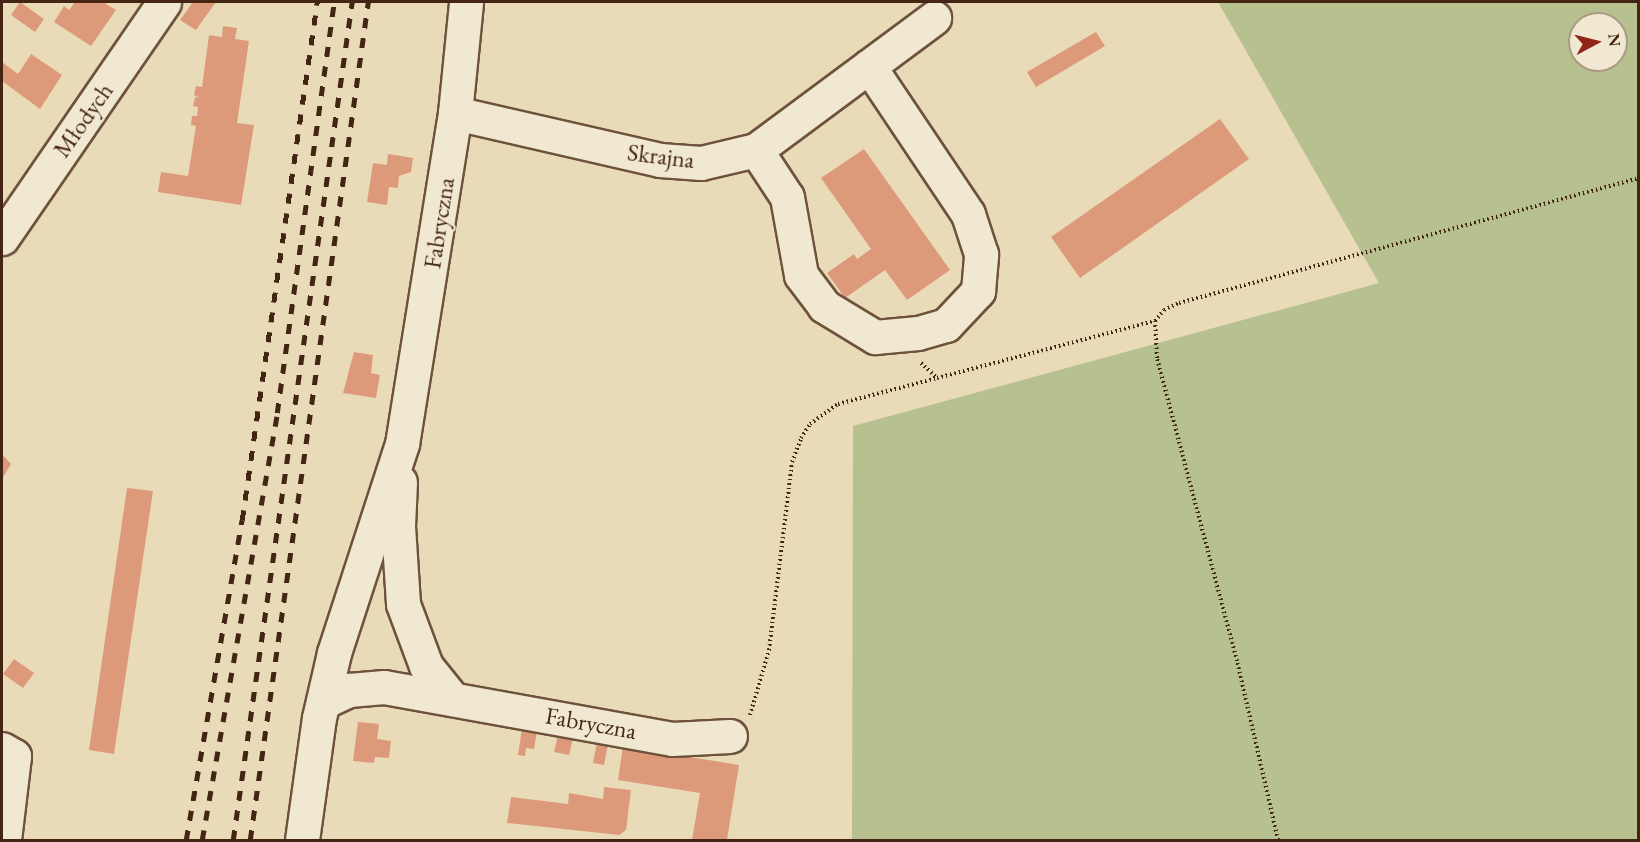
<!DOCTYPE html>
<html>
<head>
<meta charset="utf-8">
<style>
	body { margin:0 }
	#map { position:relative; width:1640px; height:842px; overflow:hidden; background:#eadbb8; font-family:"EB Garamond",serif }
	div>[style] { position:absolute }
	.green>* { inset:0; background:#b7c08f }
	.building>* { inset:0; background:#dd9a7b }
	.path>* { height:4px; margin-top:-2px; transform-origin:0; background:repeating-linear-gradient(90deg,#442513 0 1.5px,transparent 0 4.5px) }
	.roads { filter:drop-shadow(2px 0 #6e523c) drop-shadow(-2px 0 #6e523c) drop-shadow(0 2px #6e523c) drop-shadow(0 -2px #6e523c) }
	.minor>* { height:33px; margin:-16.5px; padding:0 16.5px; transform-origin:16.5px; border-radius:16.5px; background:#f1e8d1 }
	.rail>* { height:4.5px; margin-top:-2.25px; transform-origin:0; background:repeating-linear-gradient(90deg,#442513 0 10px,transparent 0 20px) }
	span { translate:-50% -50%; white-space:nowrap; text-align:center; line-height:1.15; -webkit-text-stroke:4.5px #f1e8d1; paint-order:stroke }
	.street-label { font-size:24px; color:#442513 }
	.frame { position:absolute; inset:0; border:3px solid #442513; pointer-events:none }
	.north { position:absolute; left:1568px; top:12px; width:60px; height:60px; box-sizing:border-box; background:#f1e8d1; border:2px solid #ac9a85; border-radius:50%; rotate:83deg; font-size:16px; font-weight:700; line-height:24px; text-align:center; color:#442513 }
	.north::after { content:''; display:block; margin:auto; width:21px; height:27px; background:#8f2418; clip-path:polygon(50% 0,100% 100%,50% 72%,0 100%) }
</style>
</head>
<body>
<div id="map">
	<div class="green">
		<div style="clip-path:polygon(evenodd,1218px 2px,1638px 2px,1638px 840px,852px 840px,853px 426px,1379px 283px,1218px 2px,1580px 24px,1616px 24px,1616px 60px,1580px 60px,1580px 24px)"></div>
	</div>
	<div class="building">
		<div style="clip-path:polygon(20px 2px,44px 19px,35px 32px,11px 15px)"></div>
		<div style="clip-path:polygon(75px 2px,103px 2px,116px 10px,91px 46px,54px 22px,64px 6px,69px 10px)"></div>
		<div style="clip-path:polygon(193px 2px,216px 2px,196px 30px,180px 20px)"></div>
		<div style="clip-path:polygon(223px 26px,237px 28px,235px 39px,249px 41px,237px 123px,254px 125px,241px 205px,158px 192px,161px 172px,188px 176px,196px 126px,191px 125px,192px 116px,197px 116px,198px 107px,193px 106px,195px 97px,200px 98px,194px 95px,196px 86px,202px 87px,209px 35px,222px 37px)"></div>
		<div style="clip-path:polygon(1096px 32px,1105px 46px,1036px 87px,1027px 72px)"></div>
		<div style="clip-path:polygon(31px 54px,62px 75px,40px 109px,2px 81px,2px 62px,18px 74px)"></div>
		<div style="clip-path:polygon(1220px 119px,1249px 159px,1080px 278px,1051px 237px)"></div>
		<div style="clip-path:polygon(864px 149px,950px 270px,907px 300px,885px 270px,845px 298px,827px 273px,854px 254px,857px 259px,871px 249px,821px 178px)"></div>
		<div style="clip-path:polygon(388px 154px,413px 158px,411px 172px,399px 176px,398px 188px,389px 187px,387px 205px,367px 202px,373px 163px,387px 165px)"></div>
		<div style="clip-path:polygon(354px 352px,373px 355px,371px 373px,380px 375px,376px 398px,343px 393px)"></div>
		<div style="clip-path:polygon(2px 454px,11px 464px,2px 479px)"></div>
		<div style="clip-path:polygon(127px 488px,153px 491px,114px 754px,89px 750px)"></div>
		<div style="clip-path:polygon(14px 659px,34px 673px,23px 688px,3px 674px)"></div>
		<div style="clip-path:polygon(358px 722px,379px 724px,377px 739px,391px 741px,389px 758px,375px 757px,374px 763px,353px 761px)"></div>
		<div style="clip-path:polygon(522px 728px,537px 731px,534px 749px,526px 748px,525px 756px,518px 755px)"></div>
		<div style="clip-path:polygon(558px 735px,573px 738px,569px 755px,554px 752px)"></div>
		<div style="clip-path:polygon(597px 742px,608px 744px,604px 765px,593px 763px)"></div>
		<div style="clip-path:polygon(623px 746px,739px 765px,727px 840px,692px 840px,700px 793px,618px 780px)"></div>
		<div style="clip-path:polygon(604px 787px,631px 790px,626px 830px,619px 835px,507px 823px,511px 797px,568px 804px,569px 793px,603px 799px)"></div>
	</div>
	<div class="path">
		<div style="left:921px;top:363px;width:22px;rotate:43deg"></div>
		<div style="left:937px;top:378px;width:225px;rotate:-14.7deg"></div>
		<div style="left:750px;top:715px;width:68px;rotate:-73.7deg"></div>
		<div style="left:769px;top:650px;width:189px;rotate:-83deg"></div>
		<div style="left:792px;top:462px;width:26px;rotate:-69deg"></div>
		<div style="left:801px;top:438px;width:17px;rotate:-57deg"></div>
		<div style="left:810px;top:424px;width:34px;rotate:-36deg"></div>
		<div style="left:838px;top:404px;width:102px;rotate:-14.7deg"></div>
		<div style="left:1278px;top:840px;width:184px;rotate:-102.9deg"></div>
		<div style="left:1237px;top:661px;width:313px;rotate:-104.8deg"></div>
		<div style="left:1157px;top:358px;width:37px;rotate:-93deg"></div>
		<div style="left:1155px;top:321px;width:14px;rotate:-51deg"></div>
		<div style="left:1164px;top:310px;width:17px;rotate:-25deg"></div>
		<div style="left:1179px;top:303px;width:476px;rotate:-15.2deg"></div>
	</div>
	<div class="roads">
		<div class="minor">
			<div style="left:455px;top:113px;width:210px;rotate:12.9deg"></div>
			<div style="left:660px;top:160px;width:41px;rotate:4.2deg"></div>
			<div style="left:701px;top:163px;width:57px;rotate:-13.3deg"></div>
			<div style="left:756px;top:150px;width:222px;rotate:-36.6deg"></div>
			<div style="left:756px;top:150px;width:56px;rotate:56.6deg"></div>
			<div style="left:787px;top:197px;width:79px;rotate:79.8deg"></div>
			<div style="left:801px;top:275px;width:39px;rotate:53deg"></div>
			<div style="left:824px;top:306px;width:60px;rotate:31.3deg"></div>
			<div style="left:875px;top:337px;width:43px;rotate:-5.3deg"></div>
			<div style="left:918px;top:333px;width:29px;rotate:-16deg"></div>
			<div style="left:946px;top:325px;width:47px;rotate:-46.7deg"></div>
			<div style="left:978px;top:291px;width:37px;rotate:-85deg"></div>
			<div style="left:981px;top:254px;width:42px;rotate:-108deg"></div>
			<div style="left:968px;top:214px;width:178px;rotate:-123.8deg"></div>
			<div style="left:2px;top:238px;width:286px;rotate:-55.5deg"></div>
			<div style="left:400px;top:482px;width:44px;rotate:92.6deg"></div>
			<div style="left:398px;top:526px;width:78px;rotate:86.3deg"></div>
			<div style="left:403px;top:604px;width:66px;rotate:69.6deg"></div>
			<div style="left:426px;top:666px;width:40px;rotate:51deg"></div>
			<div style="left:323px;top:702px;width:29px;rotate:-25deg"></div>
			<div style="left:349px;top:690px;width:35px;rotate:-5deg"></div>
			<div style="left:384px;top:687px;width:293px;rotate:10.2deg"></div>
			<div style="left:672px;top:739px;width:58px;rotate:-3deg"></div>
			<div style="left:2px;top:749px;width:14px;rotate:30deg"></div>
			<div style="left:14px;top:756px;width:85px;rotate:96.8deg"></div>
			<div style="left:302px;top:840px;width:123px;rotate:-82.1deg"></div>
			<div style="left:319px;top:718px;width:67px;rotate:-77deg"></div>
			<div style="left:334px;top:653px;width:220px;rotate:-72deg"></div>
			<div style="left:402px;top:444px;width:335px;rotate:-80.9deg"></div>
			<div style="left:455px;top:113px;width:112px;rotate:-84.3deg"></div>
		</div>
	</div>
	<div class="rail">
		<div style="left:186px;top:840px;width:325px;rotate:-80.1deg"></div>
		<div style="left:242px;top:520px;width:523px;rotate:-81.76deg"></div>
		<div style="left:202px;top:840px;width:434px;rotate:-80deg"></div>
		<div style="left:277px;top:413px;width:415px;rotate:-82.1deg"></div>
		<div style="left:233px;top:840px;width:846px;rotate:-81.92deg"></div>
		<div style="left:250px;top:840px;width:846px;rotate:-81.98deg"></div>
	</div>
	<div class="street-label">
		<span style="left:83px;top:120px;rotate:-55deg">Młodych</span>
		<span style="left:661px;top:156px;rotate:7deg">Skrajna</span>
		<span style="left:439px;top:223px;rotate:-81deg">Fabryczna</span>
		<span style="left:591px;top:723px;rotate:10deg">Fabryczna</span>
	</div>
	<div class="frame"></div>
	<div class="north">N</div>
</div>
</body>
</html>
